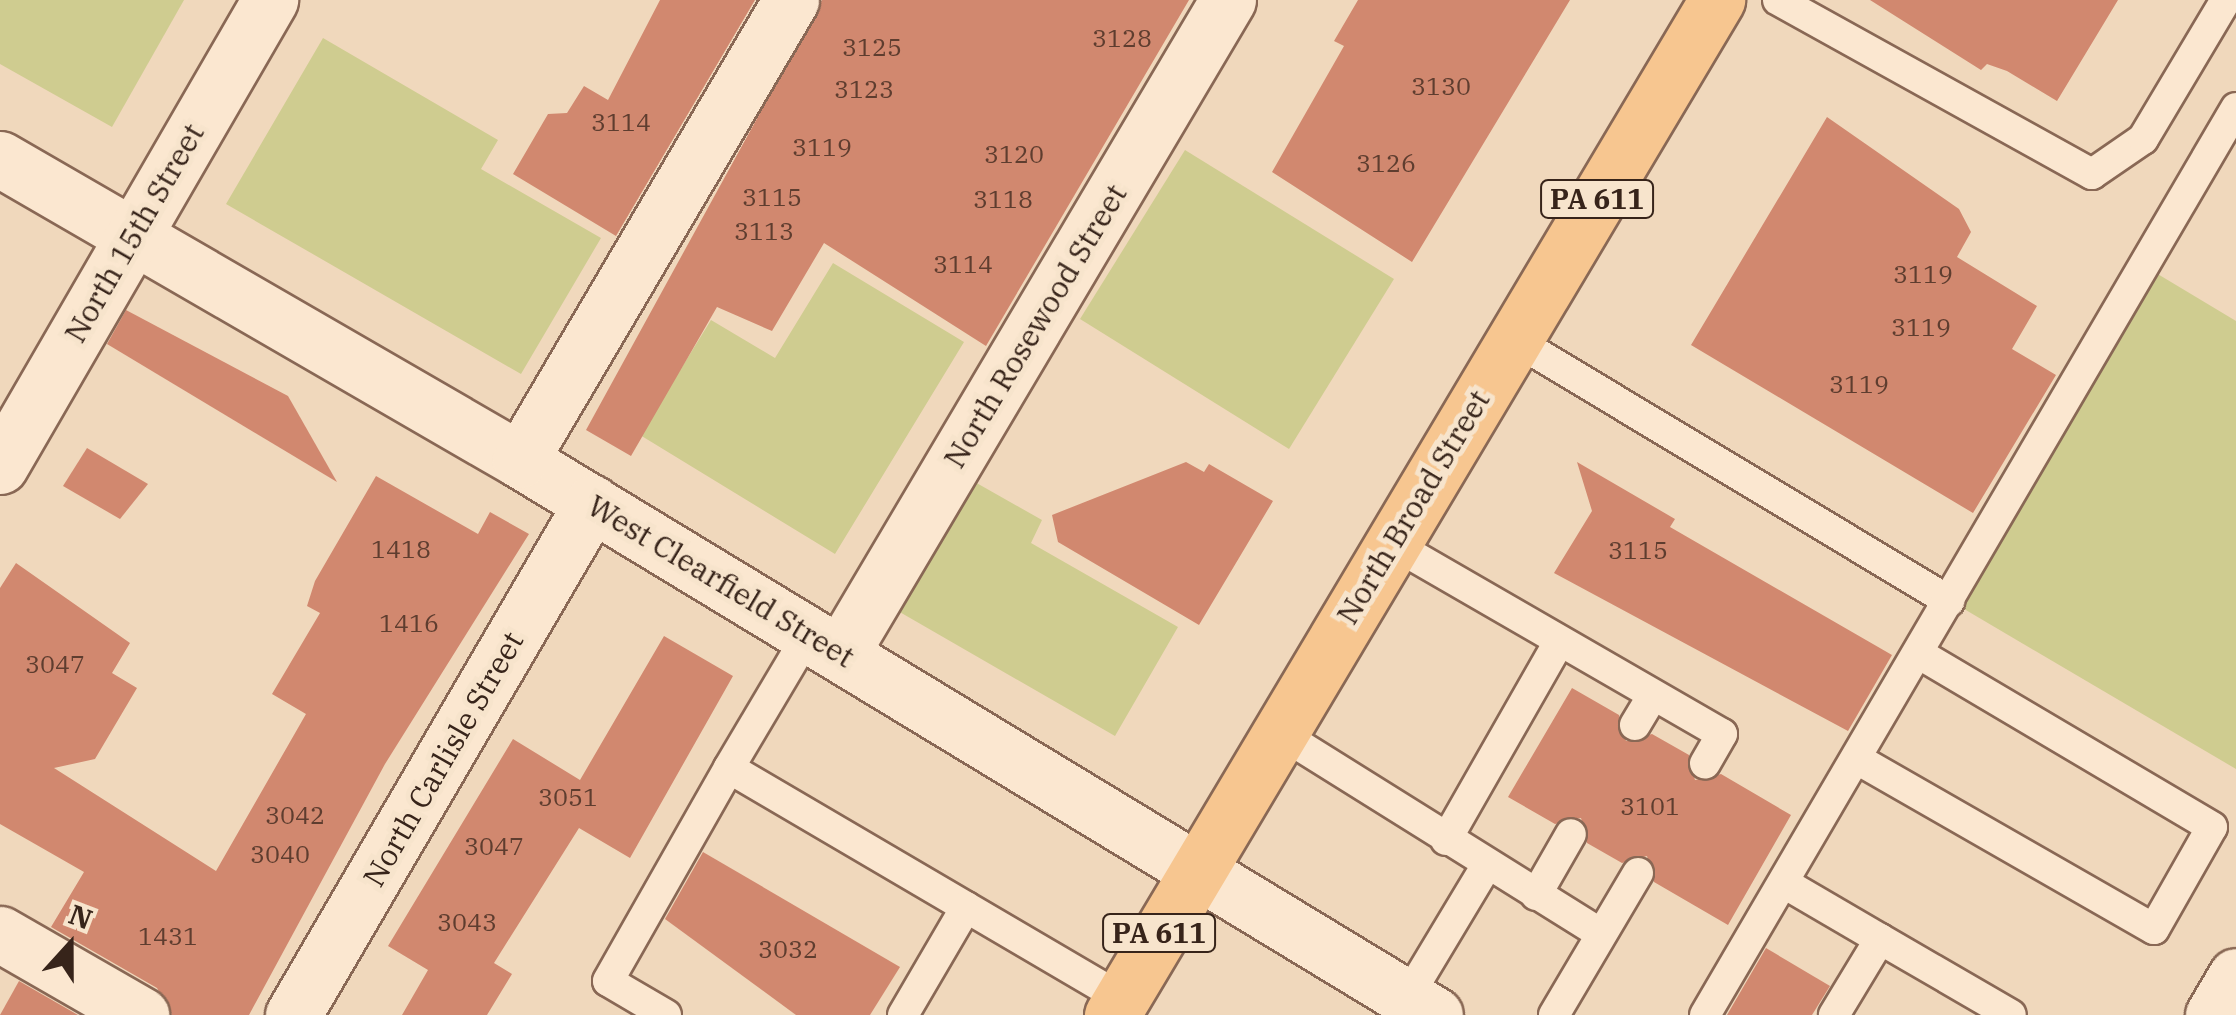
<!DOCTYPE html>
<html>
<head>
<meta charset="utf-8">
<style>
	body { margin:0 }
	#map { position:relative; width:2236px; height:1015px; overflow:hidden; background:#f0d8bc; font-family:"IBM Plex Serif",serif }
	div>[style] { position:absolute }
	.green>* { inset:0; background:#cfcc90 }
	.building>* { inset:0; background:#d1886f }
	.roads { filter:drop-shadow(2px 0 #896855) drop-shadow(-2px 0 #896855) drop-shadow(0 2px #896855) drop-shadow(0 -2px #896855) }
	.service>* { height:30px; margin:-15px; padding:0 15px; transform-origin:15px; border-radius:15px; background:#fbe7d0 }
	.minor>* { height:55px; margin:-27.5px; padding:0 27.5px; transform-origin:27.5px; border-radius:27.5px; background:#fbe7d0 }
	.primary>* { height:55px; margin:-27.5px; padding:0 27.5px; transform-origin:27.5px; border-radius:27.5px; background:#f7c690 }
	span { translate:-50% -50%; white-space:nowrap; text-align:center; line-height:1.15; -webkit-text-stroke:10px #f7e4cc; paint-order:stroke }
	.number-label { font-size:25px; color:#5e3d2f }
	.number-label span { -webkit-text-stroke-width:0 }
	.shield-label span { padding:2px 8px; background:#f7e4cc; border:2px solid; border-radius:8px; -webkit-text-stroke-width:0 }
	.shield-label { font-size:28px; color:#37241a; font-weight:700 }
	.street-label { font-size:30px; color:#37241a }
	.north { position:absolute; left:20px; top:895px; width:100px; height:100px; -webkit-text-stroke:8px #f7e4cc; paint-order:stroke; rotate:21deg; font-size:28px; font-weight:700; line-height:40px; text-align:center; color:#37241a }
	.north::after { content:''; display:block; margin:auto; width:35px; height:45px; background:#37241a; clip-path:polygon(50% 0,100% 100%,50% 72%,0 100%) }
</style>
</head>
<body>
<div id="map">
	<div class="green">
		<div style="clip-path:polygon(0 0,184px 0,112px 127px,0 64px)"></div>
		<div style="clip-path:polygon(323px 38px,498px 140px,481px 169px,601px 238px,521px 374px,226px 204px)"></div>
		<div style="clip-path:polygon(1185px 150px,1394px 279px,1289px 449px,1080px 319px)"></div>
		<div style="clip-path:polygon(833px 263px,964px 342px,835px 554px,640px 435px,711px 320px,775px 358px)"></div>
		<div style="clip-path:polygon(2156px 273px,2236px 321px,2236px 769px,1959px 606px)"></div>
		<div style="clip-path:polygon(966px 477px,1042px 520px,1031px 543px,1178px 627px,1115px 736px,891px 607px)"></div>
	</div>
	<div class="building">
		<div style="clip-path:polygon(660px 0,755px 0,616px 236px,513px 174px,548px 114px,567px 113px,584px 86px,608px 100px)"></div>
		<div style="clip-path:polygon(822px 0,1189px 0,986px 346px,824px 243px,772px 331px,717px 307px,631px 456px,586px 430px)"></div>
		<div style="clip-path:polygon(1358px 0,1570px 0,1412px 262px,1272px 172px,1344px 46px,1334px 41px)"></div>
		<div style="clip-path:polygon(1870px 0,2118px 0,2057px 101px,2007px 71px,1987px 64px,1981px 70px)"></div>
		<div style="clip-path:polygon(1827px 117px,1959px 209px,1971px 232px,1957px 257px,2037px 306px,2012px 349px,2056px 375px,1973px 513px,1691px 345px)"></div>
		<div style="clip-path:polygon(126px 310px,288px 396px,337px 482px,107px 344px)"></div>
		<div style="clip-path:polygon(87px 448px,148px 484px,120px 519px,63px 486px)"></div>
		<div style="clip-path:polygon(1186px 462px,1204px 472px,1209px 464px,1273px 501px,1199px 625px,1058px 542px,1052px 515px)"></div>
		<div style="clip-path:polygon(1577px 462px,1675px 519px,1670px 527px,1892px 655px,1848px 731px,1554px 573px,1592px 511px)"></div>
		<div style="clip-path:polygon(376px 476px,478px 534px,490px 512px,529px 534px,385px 764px,249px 1015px,172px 1015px,157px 988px,51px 927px,84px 872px,0 824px,0 588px,16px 563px,130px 643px,112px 673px,137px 688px,95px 759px,54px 768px,216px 871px,306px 714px,272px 694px,320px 613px,307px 606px,315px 581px)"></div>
		<div style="clip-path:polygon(664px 636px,733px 676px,630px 858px,579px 828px,494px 963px,512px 974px,487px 1015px,402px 1015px,428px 970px,388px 946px,513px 739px,580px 780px)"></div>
		<div style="clip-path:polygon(1572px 688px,1619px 715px,1626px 741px,1652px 734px,1689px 755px,1695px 780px,1721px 774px,1791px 815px,1728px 925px,1654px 882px,1647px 856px,1622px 863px,1587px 843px,1581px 818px,1555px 824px,1508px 797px)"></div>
		<div style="clip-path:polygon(703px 852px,900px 967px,870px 1015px,796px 1015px,665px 919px)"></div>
		<div style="clip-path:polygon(1766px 948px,1830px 986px,1812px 1015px,1727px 1015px)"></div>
		<div style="clip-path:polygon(19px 981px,78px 1015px,0 1015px)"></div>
	</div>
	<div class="roads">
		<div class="service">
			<div style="left:1778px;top:0;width:359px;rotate:29deg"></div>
			<div style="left:2092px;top:174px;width:62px;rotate:-34.5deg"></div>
			<div style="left:2143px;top:139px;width:162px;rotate:-59.2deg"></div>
			<div style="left:1513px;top:339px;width:509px;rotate:31deg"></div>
			<div style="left:1391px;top:543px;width:382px;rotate:30deg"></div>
			<div style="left:1722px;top:734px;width:34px;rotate:120deg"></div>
			<div style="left:809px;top:633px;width:157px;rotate:120.7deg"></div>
			<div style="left:729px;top:768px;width:454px;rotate:30.4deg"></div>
			<div style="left:1635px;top:725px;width:35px;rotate:-59deg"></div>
			<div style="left:1278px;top:732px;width:381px;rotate:32deg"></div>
			<div style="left:1857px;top:759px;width:342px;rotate:29.8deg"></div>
			<div style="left:2154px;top:929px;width:117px;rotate:-60.4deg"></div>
			<div style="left:2212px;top:827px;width:342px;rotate:-149.4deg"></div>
			<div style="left:1446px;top:840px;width:228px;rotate:-60.3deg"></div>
			<div style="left:1784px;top:883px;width:111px;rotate:30.3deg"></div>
			<div style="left:1880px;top:939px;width:89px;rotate:121.2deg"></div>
			<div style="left:1536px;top:895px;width:70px;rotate:-60.2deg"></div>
			<div style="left:1880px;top:939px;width:151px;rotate:30.1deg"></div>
			<div style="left:1407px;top:998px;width:155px;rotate:-59deg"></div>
			<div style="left:666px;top:1015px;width:67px;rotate:-149.6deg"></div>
			<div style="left:608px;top:981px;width:245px;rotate:-60.4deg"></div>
			<div style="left:903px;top:1015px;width:125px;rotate:-59.7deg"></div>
			<div style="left:1554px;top:1015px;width:165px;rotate:-59.4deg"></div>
			<div style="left:1705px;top:1015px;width:1051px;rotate:-59.65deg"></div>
		</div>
		<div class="minor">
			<div style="left:0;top:159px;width:601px;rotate:30.06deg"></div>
			<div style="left:520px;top:460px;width:1070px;rotate:31.24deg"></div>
			<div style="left:520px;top:460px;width:534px;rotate:-59.5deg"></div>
			<div style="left:0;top:466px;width:539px;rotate:-59.91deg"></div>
			<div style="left:841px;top:653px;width:759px;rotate:-59.35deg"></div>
			<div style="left:0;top:934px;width:163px;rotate:29.9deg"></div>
			<div style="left:293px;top:1015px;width:593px;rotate:-59.72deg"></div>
			<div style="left:2213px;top:1015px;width:45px;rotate:-59.5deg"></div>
		</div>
		<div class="primary">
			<div style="left:1112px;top:1015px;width:1182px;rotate:-59.2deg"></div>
		</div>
	</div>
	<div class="number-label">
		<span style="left:1122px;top:38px">3128</span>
		<span style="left:872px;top:47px">3125</span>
		<span style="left:1441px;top:86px">3130</span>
		<span style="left:864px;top:89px">3123</span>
		<span style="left:621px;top:122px">3114</span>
		<span style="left:822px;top:147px">3119</span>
		<span style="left:1014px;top:154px">3120</span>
		<span style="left:1386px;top:163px">3126</span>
		<span style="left:772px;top:197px">3115</span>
		<span style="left:1003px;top:199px">3118</span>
		<span style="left:764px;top:231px">3113</span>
		<span style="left:963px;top:264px">3114</span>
		<span style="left:1923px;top:274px">3119</span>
		<span style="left:1921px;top:327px">3119</span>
		<span style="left:1859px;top:384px">3119</span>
		<span style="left:401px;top:549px">1418</span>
		<span style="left:1638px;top:550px">3115</span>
		<span style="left:409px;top:623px">1416</span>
		<span style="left:55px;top:664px">3047</span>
		<span style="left:568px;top:797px">3051</span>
		<span style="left:1650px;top:806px">3101</span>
		<span style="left:295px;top:815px">3042</span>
		<span style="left:494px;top:846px">3047</span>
		<span style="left:280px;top:854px">3040</span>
		<span style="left:467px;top:922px">3043</span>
		<span style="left:168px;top:936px">1431</span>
		<span style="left:788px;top:949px">3032</span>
	</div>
	<div class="shield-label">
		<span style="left:1597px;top:199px">PA 611</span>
		<span style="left:1159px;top:933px">PA 611</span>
	</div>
	<div class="street-label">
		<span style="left:134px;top:233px;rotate:-60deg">North 15th Street</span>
		<span style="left:1035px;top:326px;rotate:-59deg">North Rosewood Street</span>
		<span style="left:1413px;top:507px;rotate:-59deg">North Broad Street</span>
		<span style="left:721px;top:581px;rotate:31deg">West Clearfield Street</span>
		<span style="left:443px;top:759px;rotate:-60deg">North Carlisle Street</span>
	</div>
	<div class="north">N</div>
</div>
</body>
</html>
